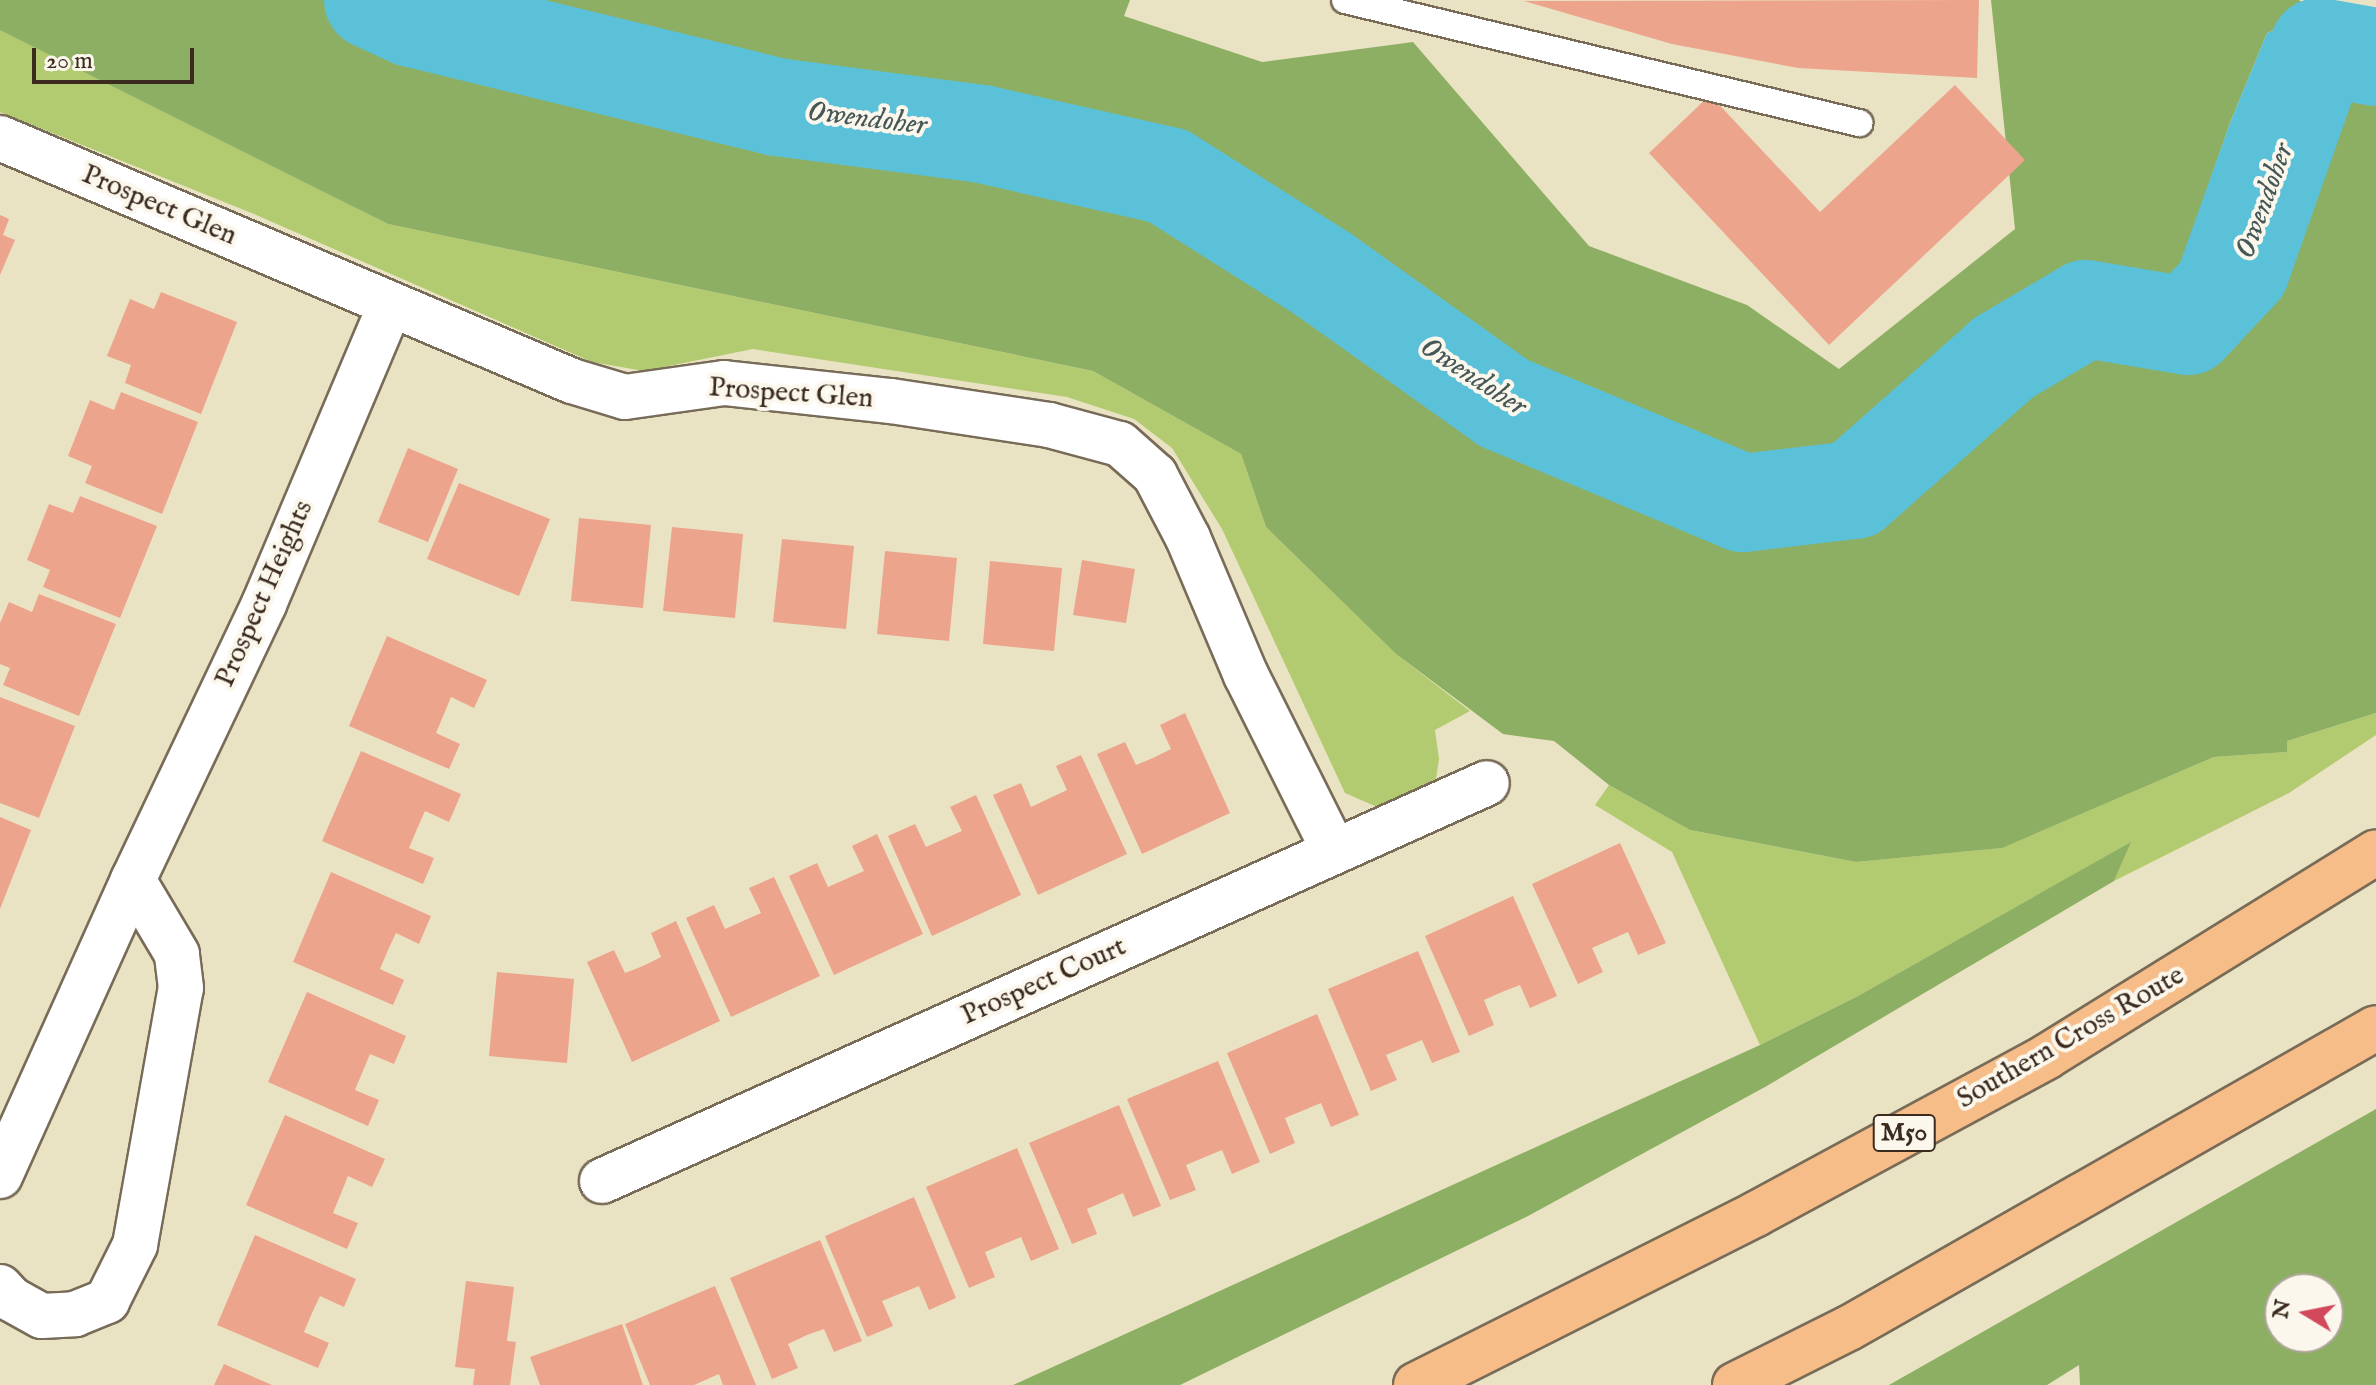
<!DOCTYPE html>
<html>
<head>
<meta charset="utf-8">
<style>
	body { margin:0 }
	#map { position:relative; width:2376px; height:1385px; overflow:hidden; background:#eae3c3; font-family:"IM FELL English",serif }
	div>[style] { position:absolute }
	.green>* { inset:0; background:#b2cb71 }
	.forest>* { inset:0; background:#8daf63 }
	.water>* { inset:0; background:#5bc1d9 }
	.river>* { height:98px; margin:-49px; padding:0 49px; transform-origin:49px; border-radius:49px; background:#5bc1d9 }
	.building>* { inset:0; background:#eda48d }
	.roads { filter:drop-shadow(2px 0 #786b58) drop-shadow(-2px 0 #786b58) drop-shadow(0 2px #786b58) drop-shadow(0 -2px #786b58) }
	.lane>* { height:26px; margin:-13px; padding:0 13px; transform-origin:13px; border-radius:13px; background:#fff }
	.street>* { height:44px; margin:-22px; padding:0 22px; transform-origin:22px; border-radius:22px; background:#fff }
	.highway>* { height:44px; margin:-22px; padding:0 22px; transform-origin:22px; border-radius:22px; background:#f7bd88 }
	span { translate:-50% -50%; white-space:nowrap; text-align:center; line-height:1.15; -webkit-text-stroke:8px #fbf7ec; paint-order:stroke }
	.shield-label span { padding:2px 6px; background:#fbf7ec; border:2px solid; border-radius:6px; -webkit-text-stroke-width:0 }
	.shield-label { font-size:26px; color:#3b2a1e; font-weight:700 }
	.street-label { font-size:28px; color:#3b2a1e }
	.water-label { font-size:30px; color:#455756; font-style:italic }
	.north { position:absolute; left:2264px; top:1273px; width:80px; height:80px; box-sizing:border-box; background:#fbf7ec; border:2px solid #aea59a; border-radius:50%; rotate:280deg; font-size:22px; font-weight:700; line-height:32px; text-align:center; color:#3b2a1e }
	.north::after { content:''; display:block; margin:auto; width:28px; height:36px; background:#d1495b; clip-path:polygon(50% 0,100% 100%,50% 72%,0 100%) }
	.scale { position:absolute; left:32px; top:48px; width:162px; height:36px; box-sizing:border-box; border:4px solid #3b2a1e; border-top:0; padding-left:10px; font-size:24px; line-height:28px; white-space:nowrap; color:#3b2a1e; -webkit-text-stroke:6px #fbf7ec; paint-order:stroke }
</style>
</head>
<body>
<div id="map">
	<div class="green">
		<div style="clip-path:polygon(0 28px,388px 224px,1093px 371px,1241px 454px,1266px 527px,1396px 654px,1470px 711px,1435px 730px,1439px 759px,1435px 786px,1405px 804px,1377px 807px,1345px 793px,1222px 529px,1172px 448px,1134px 419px,1067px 397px,753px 349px,644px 371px,592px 362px,254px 214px,0 112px)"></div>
		<div style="clip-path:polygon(2376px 713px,2376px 735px,2289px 793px,2114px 881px,2130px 843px,1858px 996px,1760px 1045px,1672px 852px,1595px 805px,1609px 785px,1690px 830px,1856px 862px,2001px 848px,2214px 757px,2286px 752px,2287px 741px)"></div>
	</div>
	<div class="forest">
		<div style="clip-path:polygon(0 0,1130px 0,1124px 16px,1262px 62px,1413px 42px,1589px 246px,1747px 305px,1839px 369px,2015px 229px,1991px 0,2299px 0,2315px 13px,2267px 33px,2230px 123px,2180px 266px,2278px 291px,2352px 92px,2376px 94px,2376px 713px,2287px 741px,2287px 752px,2214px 757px,2002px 848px,1856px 862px,1690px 830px,1609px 785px,1554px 741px,1503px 734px,1396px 654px,1266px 527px,1241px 454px,1093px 371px,388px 224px,0 30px)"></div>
		<div style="clip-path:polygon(2131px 842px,2114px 881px,1765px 1087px,1528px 1216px,1180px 1385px,1013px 1385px,1760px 1045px,1858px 996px)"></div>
		<div style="clip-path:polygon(evenodd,2376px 1109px,2376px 1385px,2080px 1385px,2079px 1365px,2047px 1385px,1889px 1385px,2376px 1109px,2280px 1289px,2328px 1289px,2328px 1337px,2280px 1337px,2280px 1289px)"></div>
	</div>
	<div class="water">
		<div style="clip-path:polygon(2315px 13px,2376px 20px,2376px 94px,2352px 92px,2278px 292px,2179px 266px,2230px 123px,2267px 33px)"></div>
	</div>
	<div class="river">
		<div style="left:373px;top:0;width:43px;rotate:24.8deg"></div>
		<div style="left:412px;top:18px;width:376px;rotate:13.7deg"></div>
		<div style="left:777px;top:107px;width:207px;rotate:7.5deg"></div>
		<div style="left:982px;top:134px;width:191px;rotate:12.7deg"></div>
		<div style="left:1168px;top:176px;width:183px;rotate:32.3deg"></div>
		<div style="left:1323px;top:274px;width:222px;rotate:35.5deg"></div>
		<div style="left:1504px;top:403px;width:259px;rotate:22.7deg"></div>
		<div style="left:1743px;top:503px;width:112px;rotate:-6.7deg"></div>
		<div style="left:1854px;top:490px;width:199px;rotate:-41.5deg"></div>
		<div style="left:2003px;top:358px;width:96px;rotate:-30.6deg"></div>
		<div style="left:2086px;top:309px;width:103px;rotate:9.5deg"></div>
		<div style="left:2188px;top:326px;width:78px;rotate:-47.1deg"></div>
		<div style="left:2241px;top:269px;width:235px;rotate:-70.6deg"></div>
		<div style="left:2319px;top:47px;width:58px;rotate:10deg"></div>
	</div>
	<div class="building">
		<div style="clip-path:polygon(1979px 0,1977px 78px,1798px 68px,1672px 44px,1524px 1px)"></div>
		<div style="clip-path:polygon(1955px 85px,2025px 160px,1829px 345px,1649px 153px,1710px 95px,1820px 212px)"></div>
		<div style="clip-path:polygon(0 215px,9px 219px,3px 235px,15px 240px,0 275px)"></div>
		<div style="clip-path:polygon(161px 292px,237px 322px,201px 414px,125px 383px,131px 365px,107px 356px,130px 299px,154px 309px)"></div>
		<div style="clip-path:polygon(121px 392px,198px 422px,162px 514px,85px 483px,92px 466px,68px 456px,90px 400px,114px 410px)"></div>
		<div style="clip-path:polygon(408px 448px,458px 469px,428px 542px,378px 522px)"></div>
		<div style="clip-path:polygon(459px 483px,550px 519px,519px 596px,427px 559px)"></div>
		<div style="clip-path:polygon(80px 496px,157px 526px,120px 618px,43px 587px,50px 570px,27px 560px,49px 504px,73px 513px)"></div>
		<div style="clip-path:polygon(579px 518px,651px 525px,643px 608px,571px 601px)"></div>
		<div style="clip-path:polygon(672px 527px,743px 534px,735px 618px,663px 611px)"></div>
		<div style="clip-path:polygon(782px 539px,854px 546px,846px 629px,773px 622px)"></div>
		<div style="clip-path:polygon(885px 551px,957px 558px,949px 641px,877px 634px)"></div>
		<div style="clip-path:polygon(1082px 560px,1135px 569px,1126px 623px,1073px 615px)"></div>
		<div style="clip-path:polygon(990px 561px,1062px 568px,1054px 651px,983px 644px)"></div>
		<div style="clip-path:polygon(39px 594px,116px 624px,79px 716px,3px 685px,10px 668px,0 664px,0 623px,9px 602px,32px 612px)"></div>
		<div style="clip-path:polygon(387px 636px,487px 680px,474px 708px,451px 697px,444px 714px,436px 733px,460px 744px,449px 769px,349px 726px)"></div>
		<div style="clip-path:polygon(0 697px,75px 726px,39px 818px,0 803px)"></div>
		<div style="clip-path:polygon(1185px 713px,1230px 813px,1142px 854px,1097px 754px,1125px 742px,1136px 765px,1153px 758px,1171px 749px,1160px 725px)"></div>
		<div style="clip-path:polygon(361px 751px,461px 794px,449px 822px,425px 811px,417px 829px,409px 848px,434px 858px,423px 884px,322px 841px)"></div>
		<div style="clip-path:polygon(1081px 755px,1127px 854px,1038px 895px,993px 795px,1021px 783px,1031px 807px,1067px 790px,1056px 766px)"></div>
		<div style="clip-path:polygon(976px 795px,1021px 895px,932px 936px,888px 836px,915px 824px,926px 847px,962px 831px,950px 807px)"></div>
		<div style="clip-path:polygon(0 817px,31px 830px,0 909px)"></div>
		<div style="clip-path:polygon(877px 834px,923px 934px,834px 975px,789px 876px,817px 863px,828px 887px,864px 871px,852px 846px)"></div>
		<div style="clip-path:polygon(1620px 843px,1666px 943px,1638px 955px,1628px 932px,1592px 948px,1603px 972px,1578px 984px,1532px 884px)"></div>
		<div style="clip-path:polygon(331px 872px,431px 916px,419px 944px,396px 933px,388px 950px,380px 969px,404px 980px,393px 1005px,293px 962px)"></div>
		<div style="clip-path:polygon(774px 877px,820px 976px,731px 1017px,686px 918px,714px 905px,725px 929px,761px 913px,749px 888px)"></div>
		<div style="clip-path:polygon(1513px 896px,1557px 996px,1530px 1008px,1520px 985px,1502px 992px,1484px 1000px,1494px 1025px,1469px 1036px,1425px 936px)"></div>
		<div style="clip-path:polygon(676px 921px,720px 1021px,632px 1062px,587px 962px,614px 950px,625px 973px,643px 966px,661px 957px,651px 933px)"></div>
		<div style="clip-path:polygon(1418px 951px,1460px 1052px,1432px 1063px,1422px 1040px,1386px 1055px,1397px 1080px,1371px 1091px,1328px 989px)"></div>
		<div style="clip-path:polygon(497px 972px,574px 979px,567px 1063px,489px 1056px)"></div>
		<div style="clip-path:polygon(307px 992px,406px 1036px,394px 1064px,370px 1054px,355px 1090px,379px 1100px,368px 1126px,268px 1082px)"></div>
		<div style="clip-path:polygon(1317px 1014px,1359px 1115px,1331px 1127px,1321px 1103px,1285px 1118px,1295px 1143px,1270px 1154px,1227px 1053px)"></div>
		<div style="clip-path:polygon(1218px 1061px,1260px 1162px,1232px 1174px,1222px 1150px,1186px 1165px,1196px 1190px,1170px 1200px,1127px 1099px)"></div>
		<div style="clip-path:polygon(1119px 1105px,1161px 1206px,1133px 1217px,1123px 1193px,1087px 1209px,1097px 1234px,1072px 1244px,1029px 1143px)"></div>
		<div style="clip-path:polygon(285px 1115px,385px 1159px,372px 1187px,348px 1176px,333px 1213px,358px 1223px,347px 1249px,246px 1205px)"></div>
		<div style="clip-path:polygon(1017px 1148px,1059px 1249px,1031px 1261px,1021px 1237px,985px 1252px,995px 1277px,969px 1288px,926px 1187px)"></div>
		<div style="clip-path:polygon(914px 1197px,956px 1298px,929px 1310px,919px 1286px,882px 1301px,893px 1326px,867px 1337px,825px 1236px)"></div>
		<div style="clip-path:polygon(255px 1235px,356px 1279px,344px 1307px,320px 1296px,312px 1313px,304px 1332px,329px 1343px,318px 1368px,217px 1325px)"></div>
		<div style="clip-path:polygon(820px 1240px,862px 1341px,834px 1352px,824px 1329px,807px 1335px,788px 1344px,798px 1368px,772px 1379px,730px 1278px)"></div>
		<div style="clip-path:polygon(466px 1281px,514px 1287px,507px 1341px,516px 1342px,510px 1385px,473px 1385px,475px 1369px,455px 1367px)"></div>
		<div style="clip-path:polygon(715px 1286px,756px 1385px,723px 1385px,719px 1374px,694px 1385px,650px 1385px,625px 1324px)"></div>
		<div style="clip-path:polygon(622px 1324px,643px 1385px,540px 1385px,530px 1357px)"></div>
		<div style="clip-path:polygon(224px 1364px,272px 1385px,214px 1385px)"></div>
	</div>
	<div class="roads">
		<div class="lane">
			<div style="left:1345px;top:0;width:529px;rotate:13.46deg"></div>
		</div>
		<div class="street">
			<div style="left:0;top:138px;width:621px;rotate:23.02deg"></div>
			<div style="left:572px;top:381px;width:55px;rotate:16.8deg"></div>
			<div style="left:625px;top:397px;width:100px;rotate:-8deg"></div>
			<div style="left:724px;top:383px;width:168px;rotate:6.2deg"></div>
			<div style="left:891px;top:401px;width:160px;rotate:8.6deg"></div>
			<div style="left:1049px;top:425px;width:73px;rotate:15deg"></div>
			<div style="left:1120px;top:444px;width:47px;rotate:41.5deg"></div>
			<div style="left:1155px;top:475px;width:71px;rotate:62.4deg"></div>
			<div style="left:1188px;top:538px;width:149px;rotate:67.1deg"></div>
			<div style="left:1246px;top:675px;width:197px;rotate:63.4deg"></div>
			<div style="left:0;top:1176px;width:325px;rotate:-65.8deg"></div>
			<div style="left:133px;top:880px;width:306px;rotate:-64.6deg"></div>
			<div style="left:264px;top:604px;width:324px;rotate:-67.1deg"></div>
			<div style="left:602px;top:1181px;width:970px;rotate:-24.21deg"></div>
			<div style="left:0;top:1287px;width:16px;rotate:47deg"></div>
			<div style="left:11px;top:1299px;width:35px;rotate:29deg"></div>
			<div style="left:42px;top:1316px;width:33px;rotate:-3deg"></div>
			<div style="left:75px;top:1314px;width:35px;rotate:-22deg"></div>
			<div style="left:107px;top:1301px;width:63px;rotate:-63.4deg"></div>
			<div style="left:135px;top:1245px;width:261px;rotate:-79.9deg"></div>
			<div style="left:181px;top:988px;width:34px;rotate:-97deg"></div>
			<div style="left:177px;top:954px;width:86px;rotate:-120.7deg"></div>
		</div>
		<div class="highway">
			<div style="left:1416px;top:1385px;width:381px;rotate:-26.7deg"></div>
			<div style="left:1756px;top:1214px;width:330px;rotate:-28.4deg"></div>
			<div style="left:2046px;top:1057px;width:388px;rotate:-31.8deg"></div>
			<div style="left:1735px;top:1385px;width:127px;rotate:-26.6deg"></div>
			<div style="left:1849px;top:1328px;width:606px;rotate:-29.65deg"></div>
		</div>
	</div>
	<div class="shield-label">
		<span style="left:1904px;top:1133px">M50</span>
	</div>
	<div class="street-label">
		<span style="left:159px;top:206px;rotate:23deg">Prospect Glen</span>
		<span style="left:791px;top:394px;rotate:4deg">Prospect Glen</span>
		<span style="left:265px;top:594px;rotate:-66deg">Prospect Heights</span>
		<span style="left:1044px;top:982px;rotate:-24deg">Prospect Court</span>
		<span style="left:2071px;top:1038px;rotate:-30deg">Southern Cross Route</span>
	</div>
	<div class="water-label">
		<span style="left:867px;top:119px;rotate:7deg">Owendoher</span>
		<span style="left:2265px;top:201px;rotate:-70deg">Owendoher</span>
		<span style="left:1473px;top:377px;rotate:33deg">Owendoher</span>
	</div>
	<div class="north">N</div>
	<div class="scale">20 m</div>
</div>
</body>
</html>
